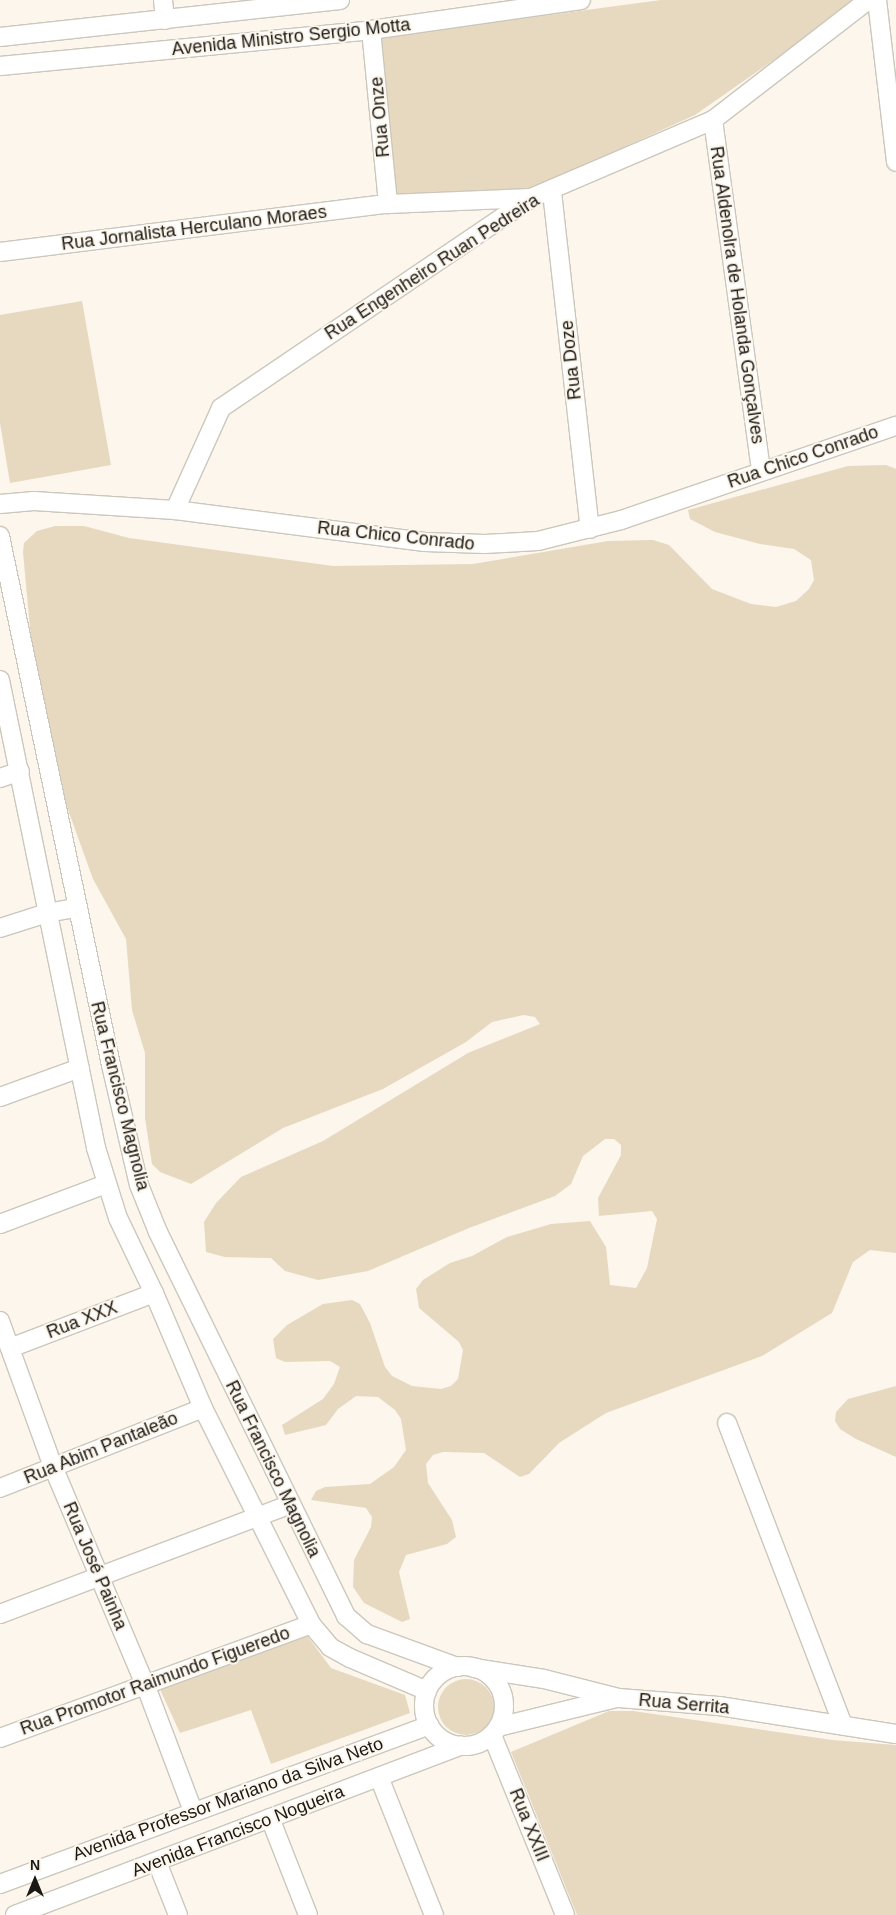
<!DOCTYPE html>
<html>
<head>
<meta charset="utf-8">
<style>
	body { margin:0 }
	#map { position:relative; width:896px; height:1915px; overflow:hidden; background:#fcf6ec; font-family:Helvetica,sans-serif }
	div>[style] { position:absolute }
	.green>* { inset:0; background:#e6d9c0 }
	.round { border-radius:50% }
	.roads { filter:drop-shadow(1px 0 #ccc7bc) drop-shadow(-1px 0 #ccc7bc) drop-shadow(0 1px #ccc7bc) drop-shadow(0 -1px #ccc7bc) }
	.minor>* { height:18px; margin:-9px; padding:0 9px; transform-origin:9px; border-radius:9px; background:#fff }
	.minor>.ring { margin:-9px; padding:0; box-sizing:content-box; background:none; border:18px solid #fff; border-radius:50% }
	span { translate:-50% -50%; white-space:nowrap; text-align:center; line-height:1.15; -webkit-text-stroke:4px #fcf6ec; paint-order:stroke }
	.street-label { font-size:18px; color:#1b1915 }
	.north { position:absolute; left:10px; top:1855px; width:50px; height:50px; -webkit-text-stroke:4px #fcf6ec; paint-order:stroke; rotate:0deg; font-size:14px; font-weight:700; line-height:20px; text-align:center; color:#1b1915 }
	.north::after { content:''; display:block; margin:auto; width:18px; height:22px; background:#1b1915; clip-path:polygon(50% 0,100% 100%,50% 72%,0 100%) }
</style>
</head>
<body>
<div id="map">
	<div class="green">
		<div style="clip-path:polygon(661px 0,852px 0,791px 48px,695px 115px,518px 195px,394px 200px,377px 38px)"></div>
		<div style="clip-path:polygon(82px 301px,111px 465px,10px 483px,0 423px,0 315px)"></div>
		<div style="clip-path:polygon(886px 465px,896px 469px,896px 1253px,870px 1250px,853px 1262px,832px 1313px,762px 1356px,606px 1413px,559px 1443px,529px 1474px,520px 1477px,484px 1453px,443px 1452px,433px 1455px,426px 1464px,428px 1483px,452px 1520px,456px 1537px,447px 1544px,406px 1555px,399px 1572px,410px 1619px,402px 1622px,364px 1603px,353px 1587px,354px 1560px,371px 1527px,372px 1517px,366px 1508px,311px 1500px,316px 1491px,325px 1487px,370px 1484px,394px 1467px,406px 1450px,401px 1419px,395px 1410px,378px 1397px,356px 1396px,338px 1409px,326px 1425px,285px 1435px,282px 1425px,323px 1399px,334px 1384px,340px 1367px,330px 1361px,285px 1362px,276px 1358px,273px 1339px,287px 1325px,323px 1304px,352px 1300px,360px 1304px,370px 1323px,385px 1367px,392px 1376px,412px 1386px,441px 1389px,451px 1386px,458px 1379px,463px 1350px,459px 1342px,419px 1308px,416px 1289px,423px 1280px,450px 1263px,472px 1256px,507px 1237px,551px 1224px,590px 1221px,606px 1247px,610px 1285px,636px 1288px,647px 1268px,657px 1219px,652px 1211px,599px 1216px,598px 1198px,621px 1155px,621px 1145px,614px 1139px,605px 1139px,583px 1156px,571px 1184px,555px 1196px,469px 1228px,368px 1271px,318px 1280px,285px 1271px,271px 1258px,225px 1257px,206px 1252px,204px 1222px,216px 1203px,241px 1177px,323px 1141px,468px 1053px,540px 1024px,535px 1017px,524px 1015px,492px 1022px,466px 1042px,383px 1089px,283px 1128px,191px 1184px,160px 1172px,152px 1164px,145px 1118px,145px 1053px,132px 1010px,126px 939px,93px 879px,54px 771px,41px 714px,31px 639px,23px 552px,24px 543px,37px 531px,55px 526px,84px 526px,129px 538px,333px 566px,473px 564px,608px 541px,653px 540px,669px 545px,712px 589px,751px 604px,776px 607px,796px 601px,809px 589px,814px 580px,811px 560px,794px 549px,760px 544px,715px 532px,690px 519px,688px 510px,848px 466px)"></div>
		<div style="clip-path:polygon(896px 1386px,896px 1457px,856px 1439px,840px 1429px,835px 1421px,836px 1412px,848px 1399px)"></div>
		<div style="clip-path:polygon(305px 1633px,331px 1668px,405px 1695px,410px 1713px,271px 1764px,251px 1710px,180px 1733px,158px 1685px)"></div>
		<div class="round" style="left:438px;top:1679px;width:56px;height:56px"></div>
		<div style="clip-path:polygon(609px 1711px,633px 1711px,832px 1740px,896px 1745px,896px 1915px,577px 1915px,511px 1752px)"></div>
	</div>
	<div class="roads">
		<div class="minor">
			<div style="left:163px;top:0;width:20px;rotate:84deg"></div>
			<div style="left:877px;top:0;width:163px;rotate:83.3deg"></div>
			<div style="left:371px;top:30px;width:175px;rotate:84.4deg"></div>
			<div style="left:0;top:37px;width:342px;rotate:-6.2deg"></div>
			<div style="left:0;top:66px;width:373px;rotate:-5.5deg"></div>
			<div style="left:371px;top:30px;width:212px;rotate:-8.1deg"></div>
			<div style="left:713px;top:120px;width:354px;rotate:82.2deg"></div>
			<div style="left:552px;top:192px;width:339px;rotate:83.6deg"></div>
			<div style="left:0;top:252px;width:391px;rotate:-7.1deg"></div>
			<div style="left:388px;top:204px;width:143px;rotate:-2.4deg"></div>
			<div style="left:0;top:504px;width:34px;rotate:-5deg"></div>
			<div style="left:34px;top:501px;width:141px;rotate:3.7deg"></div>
			<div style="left:175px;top:510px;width:252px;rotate:7.3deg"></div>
			<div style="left:425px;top:542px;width:60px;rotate:1.9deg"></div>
			<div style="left:485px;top:544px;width:53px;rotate:-3.2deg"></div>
			<div style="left:538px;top:541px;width:86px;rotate:-14.2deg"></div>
			<div style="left:621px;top:520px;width:291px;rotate:-18.9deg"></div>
			<div style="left:175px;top:510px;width:112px;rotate:-65.7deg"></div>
			<div style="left:221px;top:408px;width:374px;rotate:-34.1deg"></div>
			<div style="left:531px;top:198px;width:198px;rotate:-23.2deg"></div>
			<div style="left:713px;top:120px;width:196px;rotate:-37.7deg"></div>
			<div style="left:0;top:536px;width:541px;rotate:78.15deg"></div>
			<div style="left:111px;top:1065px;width:123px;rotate:76.9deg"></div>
			<div style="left:139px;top:1185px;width:51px;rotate:68deg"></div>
			<div style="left:158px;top:1232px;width:428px;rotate:63.9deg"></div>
			<div style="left:346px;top:1616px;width:28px;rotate:41deg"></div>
			<div style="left:367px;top:1634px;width:96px;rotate:20.1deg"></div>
			<div style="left:0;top:680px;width:478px;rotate:78.4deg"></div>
			<div style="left:96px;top:1148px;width:73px;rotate:72.6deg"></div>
			<div style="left:118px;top:1218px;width:83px;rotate:64.4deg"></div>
			<div style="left:154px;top:1293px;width:125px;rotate:66.9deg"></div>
			<div style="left:203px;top:1408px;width:241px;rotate:63.4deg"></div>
			<div style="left:311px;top:1624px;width:30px;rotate:50deg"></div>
			<div style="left:330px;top:1647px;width:23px;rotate:29deg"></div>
			<div style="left:350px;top:1658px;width:84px;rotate:23.2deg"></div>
			<div style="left:0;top:778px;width:21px;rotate:-19deg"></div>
			<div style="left:0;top:928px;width:49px;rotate:-17.7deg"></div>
			<div style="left:47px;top:913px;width:29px;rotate:-10deg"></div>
			<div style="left:0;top:1097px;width:85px;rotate:-19.9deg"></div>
			<div style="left:0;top:1224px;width:113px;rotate:-20.7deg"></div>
			<div style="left:0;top:1321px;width:158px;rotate:70deg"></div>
			<div style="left:54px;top:1469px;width:233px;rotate:67.1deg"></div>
			<div style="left:145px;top:1684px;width:136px;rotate:69.3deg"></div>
			<div style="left:10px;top:1348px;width:154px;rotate:-20.9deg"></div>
			<div style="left:727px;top:1423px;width:324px;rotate:69deg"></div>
			<div style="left:0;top:1488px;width:218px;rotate:-21.5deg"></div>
			<div style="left:0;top:1614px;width:311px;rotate:-20.7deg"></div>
			<div class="ring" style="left:424px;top:1666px;width:62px;height:62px"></div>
			<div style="left:474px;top:1668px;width:71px;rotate:8.9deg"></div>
			<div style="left:544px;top:1679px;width:77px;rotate:14.2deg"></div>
			<div style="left:619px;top:1698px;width:100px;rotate:4.6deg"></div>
			<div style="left:719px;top:1706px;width:179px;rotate:9deg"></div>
			<div style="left:498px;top:1727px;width:122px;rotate:-13.7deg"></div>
			<div style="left:492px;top:1735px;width:194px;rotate:67.9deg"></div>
			<div style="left:0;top:1738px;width:331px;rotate:-20.1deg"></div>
			<div style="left:379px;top:1777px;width:149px;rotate:68.3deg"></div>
			<div style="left:270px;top:1818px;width:104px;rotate:68.6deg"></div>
			<div style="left:157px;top:1862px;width:57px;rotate:68.4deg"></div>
			<div style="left:0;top:1884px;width:458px;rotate:-20.3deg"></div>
			<div style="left:15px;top:1915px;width:477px;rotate:-20.8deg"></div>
		</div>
	</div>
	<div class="street-label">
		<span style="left:291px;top:37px;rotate:-6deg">Avenida Ministro Sergio Motta</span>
		<span style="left:380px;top:117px;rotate:-95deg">Rua Onze</span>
		<span style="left:194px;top:228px;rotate:-7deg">Rua Jornalista Herculano Moraes</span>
		<span style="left:432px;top:267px;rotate:-33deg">Rua Engenheiro Ruan Pedreira</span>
		<span style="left:737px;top:295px;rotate:82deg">Rua Aldenolra de Holanda Gonçalves</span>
		<span style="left:571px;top:360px;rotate:-96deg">Rua Doze</span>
		<span style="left:803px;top:457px;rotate:-19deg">Rua Chico Conrado</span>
		<span style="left:396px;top:536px;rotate:6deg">Rua Chico Conrado</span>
		<span style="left:120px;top:1096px;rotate:76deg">Rua Francisco Magnolia</span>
		<span style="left:82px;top:1320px;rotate:-21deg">Rua XXX</span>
		<span style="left:101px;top:1448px;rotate:-22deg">Rua Abim Pantaleão</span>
		<span style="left:273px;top:1469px;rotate:64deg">Rua Francisco Magnolia</span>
		<span style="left:95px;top:1566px;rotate:67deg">Rua José Painha</span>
		<span style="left:155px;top:1681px;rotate:-20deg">Rua Promotor Raimundo Figueredo</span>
		<span style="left:684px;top:1704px;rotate:5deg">Rua Serrita</span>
		<span style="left:228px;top:1799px;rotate:-20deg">Avenida Professor Mariano da Silva Neto</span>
		<span style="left:529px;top:1825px;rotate:68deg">Rua XXIII</span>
		<span style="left:238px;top:1831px;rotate:-21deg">Avenida Francisco Nogueira</span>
	</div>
	<div class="north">N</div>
</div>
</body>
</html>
